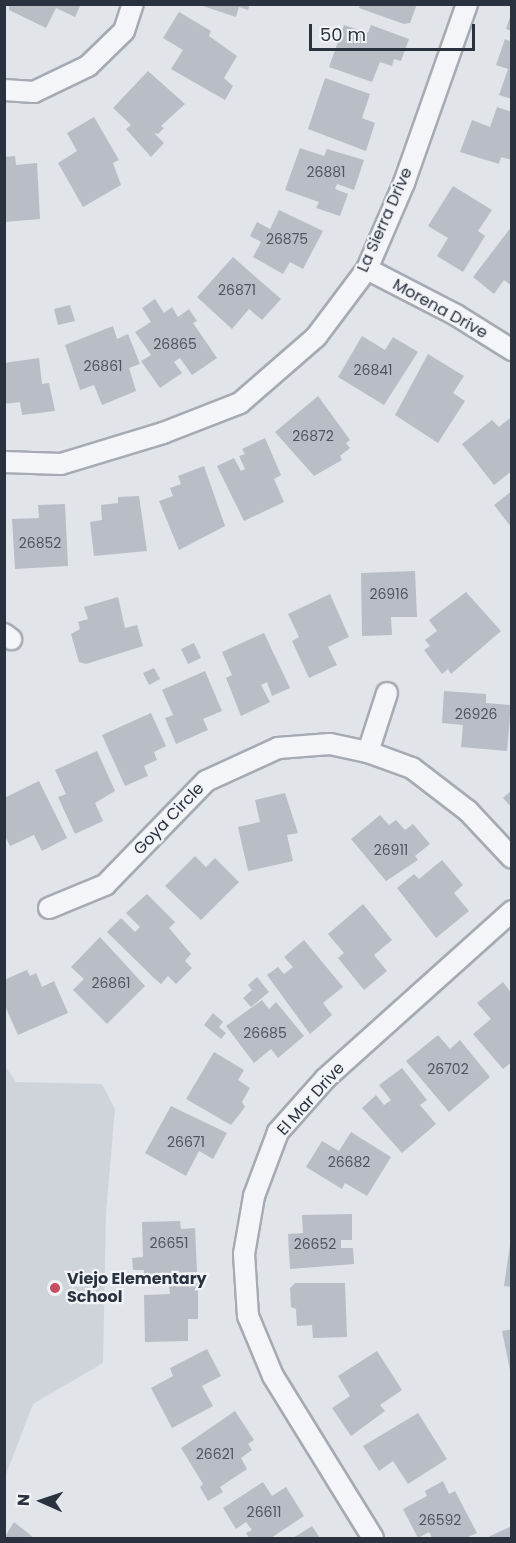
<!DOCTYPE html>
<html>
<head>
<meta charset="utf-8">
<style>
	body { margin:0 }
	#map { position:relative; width:516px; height:1543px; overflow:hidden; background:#e1e4e9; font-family:Poppins,sans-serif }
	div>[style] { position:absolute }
	.built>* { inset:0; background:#cfd4db }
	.building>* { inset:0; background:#b9bec6 }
	.roads { filter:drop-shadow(2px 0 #a6abb3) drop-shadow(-2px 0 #a6abb3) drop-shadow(0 2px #a6abb3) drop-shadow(0 -2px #a6abb3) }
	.street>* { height:20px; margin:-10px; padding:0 10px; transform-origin:10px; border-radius:10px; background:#f4f5f8 }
	.dots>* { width:16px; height:16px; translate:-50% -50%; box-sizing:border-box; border:3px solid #f1f3f7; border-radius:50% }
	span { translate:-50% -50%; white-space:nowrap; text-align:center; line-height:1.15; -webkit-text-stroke:4.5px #f1f3f7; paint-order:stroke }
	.number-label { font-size:14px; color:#4e5562 }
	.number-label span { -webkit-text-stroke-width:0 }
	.street-label { font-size:16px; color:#2a3240 }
	.poi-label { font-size:16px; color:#2a3240; font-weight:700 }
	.left { translate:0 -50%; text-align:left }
	.frame { position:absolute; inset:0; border:6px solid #2a3240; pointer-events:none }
	.north { position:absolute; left:12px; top:1471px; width:60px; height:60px; -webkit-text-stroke:4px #f1f3f7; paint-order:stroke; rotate:273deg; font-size:16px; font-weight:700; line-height:24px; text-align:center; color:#2a3240 }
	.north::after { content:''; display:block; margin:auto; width:21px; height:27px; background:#2a3240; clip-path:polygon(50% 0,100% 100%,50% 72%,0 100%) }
	.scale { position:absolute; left:309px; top:24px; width:166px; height:27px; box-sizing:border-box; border:3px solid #2a3240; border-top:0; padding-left:8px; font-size:18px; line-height:21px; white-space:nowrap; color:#2a3240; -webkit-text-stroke:4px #f1f3f7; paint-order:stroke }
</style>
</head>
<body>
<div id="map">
	<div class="built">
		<div style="clip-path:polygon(5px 1066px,16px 1082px,102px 1084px,115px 1109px,106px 1213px,103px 1363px,33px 1404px,5px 1477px)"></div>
	</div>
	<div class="building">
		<div style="clip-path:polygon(9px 4px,81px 4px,75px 17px,56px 8px,46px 28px,9px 10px)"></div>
		<div style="clip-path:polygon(197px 4px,250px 4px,248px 10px,239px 7px,236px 17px)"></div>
		<div style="clip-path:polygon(360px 4px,417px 4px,410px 23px,404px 24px,359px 8px)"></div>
		<div style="clip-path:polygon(179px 12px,211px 31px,209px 36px,237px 56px,224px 78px,233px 86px,225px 100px,171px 69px,183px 50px,163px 38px)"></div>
		<div style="clip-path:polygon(511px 14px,512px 14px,512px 31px,506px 29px)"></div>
		<div style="clip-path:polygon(344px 25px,368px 33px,371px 25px,409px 39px,401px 61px,394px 59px,392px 66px,380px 62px,372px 82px,329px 67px)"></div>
		<div style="clip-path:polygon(505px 39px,512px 42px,512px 99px,499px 95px,508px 69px,496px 65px)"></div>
		<div style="clip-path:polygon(148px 71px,185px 104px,161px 126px,164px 128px,158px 134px,154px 133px,164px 143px,151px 157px,126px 129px,131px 125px,113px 108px)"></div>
		<div style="clip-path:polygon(325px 78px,370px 94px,362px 118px,375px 123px,366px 151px,308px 129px)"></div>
		<div style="clip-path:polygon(497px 107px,512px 112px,512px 160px,501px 157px,499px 164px,460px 152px,472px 120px,490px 127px)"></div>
		<div style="clip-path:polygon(94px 117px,119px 160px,113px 163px,121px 185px,83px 207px,58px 163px,77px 151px,67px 133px)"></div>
		<div style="clip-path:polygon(300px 148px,324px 156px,327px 149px,364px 160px,354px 190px,337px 184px,335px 189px,348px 194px,340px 216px,316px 208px,319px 202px,285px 190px)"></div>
		<div style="clip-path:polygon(15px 156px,16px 165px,37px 163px,40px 219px,4px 222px,4px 157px)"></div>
		<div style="clip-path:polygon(453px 186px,492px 210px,478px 231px,485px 236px,463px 272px,437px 256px,448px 238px,428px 226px)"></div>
		<div style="clip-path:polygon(279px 210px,323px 231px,303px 269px,290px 262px,283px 274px,253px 257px,261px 242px,250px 236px,257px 222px,270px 229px)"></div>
		<div style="clip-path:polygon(512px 226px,512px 286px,504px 280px,494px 294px,473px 277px)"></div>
		<div style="clip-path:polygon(233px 257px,281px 299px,262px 320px,249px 309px,232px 329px,197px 297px)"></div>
		<div style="clip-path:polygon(155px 299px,164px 313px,172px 307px,178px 317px,189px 309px,197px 321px,193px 323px,217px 358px,192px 375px,180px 358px,174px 362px,182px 373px,160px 388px,141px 361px,151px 355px,135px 332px,151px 322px,142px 308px)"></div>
		<div style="clip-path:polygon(70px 305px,75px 321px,58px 325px,54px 309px)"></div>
		<div style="clip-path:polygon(113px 326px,117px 339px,128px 334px,140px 364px,129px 368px,136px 391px,102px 405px,94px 385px,80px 390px,65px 345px)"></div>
		<div style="clip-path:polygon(362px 336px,385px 350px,393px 337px,418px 352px,384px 405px,338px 377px)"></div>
		<div style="clip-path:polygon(428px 354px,464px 376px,453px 393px,465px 401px,438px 443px,395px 415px)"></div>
		<div style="clip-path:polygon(39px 358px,42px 384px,49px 383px,55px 411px,22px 415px,20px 402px,4px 404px,4px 363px)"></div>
		<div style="clip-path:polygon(318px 396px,350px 440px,346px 443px,350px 448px,340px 456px,342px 460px,314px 476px,275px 432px)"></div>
		<div style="clip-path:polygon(510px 418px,512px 471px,494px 485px,462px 444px,492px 420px,499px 427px)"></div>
		<div style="clip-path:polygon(265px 438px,281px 475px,274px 479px,284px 502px,244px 521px,217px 466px,234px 458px,241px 471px,245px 469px,239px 456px,245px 454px,242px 449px)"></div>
		<div style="clip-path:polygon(204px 466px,225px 526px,179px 550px,159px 501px,173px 496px,170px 488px,181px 484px,178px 476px)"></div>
		<div style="clip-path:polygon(512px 491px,512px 528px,494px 505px)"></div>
		<div style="clip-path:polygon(139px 496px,147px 551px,94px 556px,90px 522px,102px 520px,101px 505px,118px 503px,118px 497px)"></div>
		<div style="clip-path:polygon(65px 504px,68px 566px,15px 569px,12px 519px,39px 518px,38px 505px)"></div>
		<div style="clip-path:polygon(415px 571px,417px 617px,391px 617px,392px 635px,362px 636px,361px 573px)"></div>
		<div style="clip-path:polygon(466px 592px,501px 631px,451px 674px,448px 669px,442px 674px,424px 650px,430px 646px,425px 640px,437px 631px,429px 620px)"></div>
		<div style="clip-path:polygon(330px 594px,349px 637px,328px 647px,337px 665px,309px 678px,292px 641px,299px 637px,288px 614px)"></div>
		<div style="clip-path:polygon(118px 597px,125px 628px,137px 625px,143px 646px,86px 664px,79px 662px,71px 634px,80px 629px,78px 622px,88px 619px,84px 607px)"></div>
		<div style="clip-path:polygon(264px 633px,290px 688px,272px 696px,267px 682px,261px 685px,270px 702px,241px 716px,226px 678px,232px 675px,222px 652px)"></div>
		<div style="clip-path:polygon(194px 643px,201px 658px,188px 664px,181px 649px)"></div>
		<div style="clip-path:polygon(154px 668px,160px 679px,149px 685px,143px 673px)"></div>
		<div style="clip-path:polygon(205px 671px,222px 711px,203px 719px,208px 730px,176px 744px,165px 718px,173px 715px,162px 690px)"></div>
		<div style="clip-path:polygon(444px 691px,486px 694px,486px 703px,511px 705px,507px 751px,461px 747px,463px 725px,442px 723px)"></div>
		<div style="clip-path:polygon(151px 713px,166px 746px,154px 752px,157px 760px,144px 766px,148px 776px,125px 786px,102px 735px)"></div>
		<div style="clip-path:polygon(97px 751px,115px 791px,95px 803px,103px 821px,75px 834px,58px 797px,66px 794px,55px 770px)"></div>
		<div style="clip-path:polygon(39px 781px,67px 838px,42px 851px,34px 835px,10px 846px,4px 834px,4px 798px)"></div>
		<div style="clip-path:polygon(512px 790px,512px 808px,503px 798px)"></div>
		<div style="clip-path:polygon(285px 793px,298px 833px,287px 835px,293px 861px,248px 871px,238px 827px,260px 822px,255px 800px)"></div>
		<div style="clip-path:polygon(380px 815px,389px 825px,396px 820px,405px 830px,413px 824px,430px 844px,415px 856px,418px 860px,386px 881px,351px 839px)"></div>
		<div style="clip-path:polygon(195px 856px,206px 867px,215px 858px,239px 882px,201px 920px,165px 886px)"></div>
		<div style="clip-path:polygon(442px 860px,463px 885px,454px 893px,469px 911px,436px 938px,397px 888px,414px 874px,419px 879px)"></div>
		<div style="clip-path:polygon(147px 894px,175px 922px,169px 928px,191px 954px,185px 961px,192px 968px,176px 984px,168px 976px,161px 984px,154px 978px,107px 932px,121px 918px,135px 932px,140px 927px,126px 913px)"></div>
		<div style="clip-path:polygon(363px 904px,392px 940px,374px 955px,387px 971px,364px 990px,338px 958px,344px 953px,328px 934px)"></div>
		<div style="clip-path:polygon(100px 937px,145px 986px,107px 1024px,73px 990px,84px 979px,71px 967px)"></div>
		<div style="clip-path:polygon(304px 940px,343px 987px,323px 1003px,332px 1015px,310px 1034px,267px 975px,278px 967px,284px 974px,293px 967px,284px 957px)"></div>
		<div style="clip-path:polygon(27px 970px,30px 976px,36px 973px,42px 987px,54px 981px,68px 1013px,18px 1035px,4px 1004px,4px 980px)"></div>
		<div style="clip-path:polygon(257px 977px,269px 992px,251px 1007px,243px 998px,252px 990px,248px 985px)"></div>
		<div style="clip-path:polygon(503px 982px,512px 994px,512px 1062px,503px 1069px,473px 1034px,491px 1019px,477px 1003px)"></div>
		<div style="clip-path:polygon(262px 1000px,269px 1009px,276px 1002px,304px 1036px,278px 1058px,271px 1049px,254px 1063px,226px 1026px)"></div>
		<div style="clip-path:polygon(213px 1013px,223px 1022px,219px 1027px,226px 1033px,221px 1039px,204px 1025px)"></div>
		<div style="clip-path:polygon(438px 1035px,450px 1049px,460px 1040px,490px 1077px,449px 1112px,406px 1061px)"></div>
		<div style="clip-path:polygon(214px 1052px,244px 1070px,238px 1080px,250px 1088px,242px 1102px,245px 1107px,231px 1125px,186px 1099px)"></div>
		<div style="clip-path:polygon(402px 1068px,427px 1100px,420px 1105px,436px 1124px,402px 1153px,362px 1108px,376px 1095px,384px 1105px,391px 1100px,379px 1085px)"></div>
		<div style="clip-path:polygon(171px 1106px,227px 1133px,213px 1159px,199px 1151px,186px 1176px,145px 1153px)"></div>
		<div style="clip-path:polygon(351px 1132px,391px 1157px,367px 1196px,345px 1183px,342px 1189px,306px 1167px,322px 1141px,339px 1151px)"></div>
		<div style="clip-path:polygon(352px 1214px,352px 1240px,341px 1240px,341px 1248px,353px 1248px,354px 1264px,290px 1269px,288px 1234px,303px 1233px,302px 1215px)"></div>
		<div style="clip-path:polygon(180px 1221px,181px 1229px,195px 1228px,197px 1272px,144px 1274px,144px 1270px,133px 1270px,132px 1258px,143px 1257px,142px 1222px)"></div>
		<div style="clip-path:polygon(510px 1245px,512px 1245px,512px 1287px,504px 1286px)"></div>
		<div style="clip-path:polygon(198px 1283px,198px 1319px,188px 1319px,188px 1341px,145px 1342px,144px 1295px,170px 1294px,169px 1284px)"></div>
		<div style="clip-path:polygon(295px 1283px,345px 1283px,347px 1337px,313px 1338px,312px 1325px,297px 1326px,296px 1309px,291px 1307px,290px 1288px)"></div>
		<div style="clip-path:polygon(512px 1329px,512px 1370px,510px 1370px,502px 1331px)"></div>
		<div style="clip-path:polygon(207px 1349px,221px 1376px,202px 1386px,213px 1406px,172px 1428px,151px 1388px,173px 1376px,170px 1368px)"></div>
		<div style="clip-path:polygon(377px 1351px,402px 1390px,380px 1405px,385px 1411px,351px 1436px,332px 1408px,350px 1396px,338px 1376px)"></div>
		<div style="clip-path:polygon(235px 1411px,254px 1440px,248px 1444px,252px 1450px,241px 1458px,247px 1469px,220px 1487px,223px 1492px,208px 1501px,200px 1487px,203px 1484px,181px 1448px)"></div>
		<div style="clip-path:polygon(418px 1413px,447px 1459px,408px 1484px,393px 1461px,379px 1471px,363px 1446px)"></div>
		<div style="clip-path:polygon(443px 1481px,449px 1494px,455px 1491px,477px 1533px,466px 1538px,432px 1538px,429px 1532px,418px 1538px,403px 1509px,427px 1496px,425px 1491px)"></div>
		<div style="clip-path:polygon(263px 1482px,272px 1496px,286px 1487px,304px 1516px,271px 1538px,249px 1538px,246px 1533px,252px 1530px,246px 1522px,236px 1529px,223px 1508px)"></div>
		<div style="clip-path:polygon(14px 1522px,34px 1538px,4px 1538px)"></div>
		<div style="clip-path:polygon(312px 1526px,320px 1538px,293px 1538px)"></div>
		<div style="clip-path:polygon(512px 1526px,512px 1538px,489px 1538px,488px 1537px)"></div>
	</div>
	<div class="roads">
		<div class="street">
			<div style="left:4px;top:90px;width:30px;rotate:4deg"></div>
			<div style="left:34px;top:92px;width:60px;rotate:-25.7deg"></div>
			<div style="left:88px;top:66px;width:50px;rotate:-44.2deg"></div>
			<div style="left:124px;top:31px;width:28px;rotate:-72deg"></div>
			<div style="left:367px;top:269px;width:100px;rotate:27.3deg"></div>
			<div style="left:456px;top:315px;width:66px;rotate:32deg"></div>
			<div style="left:4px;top:462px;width:57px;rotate:2deg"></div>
			<div style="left:61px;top:464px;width:107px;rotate:-16.9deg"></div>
			<div style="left:163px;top:433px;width:83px;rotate:-21.3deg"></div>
			<div style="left:240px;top:403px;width:101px;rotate:-41deg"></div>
			<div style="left:316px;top:337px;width:85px;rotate:-53.1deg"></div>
			<div style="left:367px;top:269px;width:94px;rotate:-66.7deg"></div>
			<div style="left:404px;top:183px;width:190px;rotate:-70.6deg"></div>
			<div style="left:4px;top:634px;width:9px;rotate:36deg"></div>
			<div style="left:368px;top:752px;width:62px;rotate:-72.1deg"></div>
			<div style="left:49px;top:908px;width:61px;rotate:-22.3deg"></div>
			<div style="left:105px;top:885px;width:145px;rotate:-45.8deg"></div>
			<div style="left:206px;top:781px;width:79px;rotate:-24.6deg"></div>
			<div style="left:278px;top:748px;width:52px;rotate:-4.4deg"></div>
			<div style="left:330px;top:744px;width:39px;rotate:12deg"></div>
			<div style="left:368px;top:752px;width:47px;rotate:20deg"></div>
			<div style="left:412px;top:768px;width:71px;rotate:37.5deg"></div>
			<div style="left:468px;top:811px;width:64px;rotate:46.9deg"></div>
			<div style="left:373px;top:1538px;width:190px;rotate:-121.7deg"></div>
			<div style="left:273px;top:1376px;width:65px;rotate:-112.6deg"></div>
			<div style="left:248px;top:1316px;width:62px;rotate:-93.7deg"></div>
			<div style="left:244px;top:1254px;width:59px;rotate:-80.2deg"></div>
			<div style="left:254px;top:1196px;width:68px;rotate:-69.4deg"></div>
			<div style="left:278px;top:1132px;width:72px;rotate:-48.4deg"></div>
			<div style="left:326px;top:1078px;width:250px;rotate:-41.9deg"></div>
		</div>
	</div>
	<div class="dots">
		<div style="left:55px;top:1288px;background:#c74d60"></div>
	</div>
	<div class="number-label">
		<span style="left:326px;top:172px">26881</span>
		<span style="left:287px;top:239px">26875</span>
		<span style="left:237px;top:290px">26871</span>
		<span style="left:175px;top:344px">26865</span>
		<span style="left:103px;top:366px">26861</span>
		<span style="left:373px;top:370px">26841</span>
		<span style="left:313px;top:436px">26872</span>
		<span style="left:40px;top:543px">26852</span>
		<span style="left:389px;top:594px">26916</span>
		<span style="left:476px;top:714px">26926</span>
		<span style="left:391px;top:850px">26911</span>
		<span style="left:111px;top:983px">26861</span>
		<span style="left:265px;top:1033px">26685</span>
		<span style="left:448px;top:1069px">26702</span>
		<span style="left:186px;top:1142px">26671</span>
		<span style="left:349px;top:1162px">26682</span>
		<span style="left:169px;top:1243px">26651</span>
		<span style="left:315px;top:1244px">26652</span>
		<span style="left:215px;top:1454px">26621</span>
		<span style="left:264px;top:1512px">26611</span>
		<span style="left:440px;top:1520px">26592</span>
	</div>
	<div class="street-label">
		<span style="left:385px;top:220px;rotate:-66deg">La Sierra Drive</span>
		<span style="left:440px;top:309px;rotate:29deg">Morena Drive</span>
		<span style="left:169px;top:819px;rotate:-46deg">Goya Circle</span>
		<span style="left:311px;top:1099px;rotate:-48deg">El Mar Drive</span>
	</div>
	<div class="poi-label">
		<span class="left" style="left:67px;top:1288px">Viejo Elementary<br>School</span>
	</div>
	<div class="frame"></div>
	<div class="north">N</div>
	<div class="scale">50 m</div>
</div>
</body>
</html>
